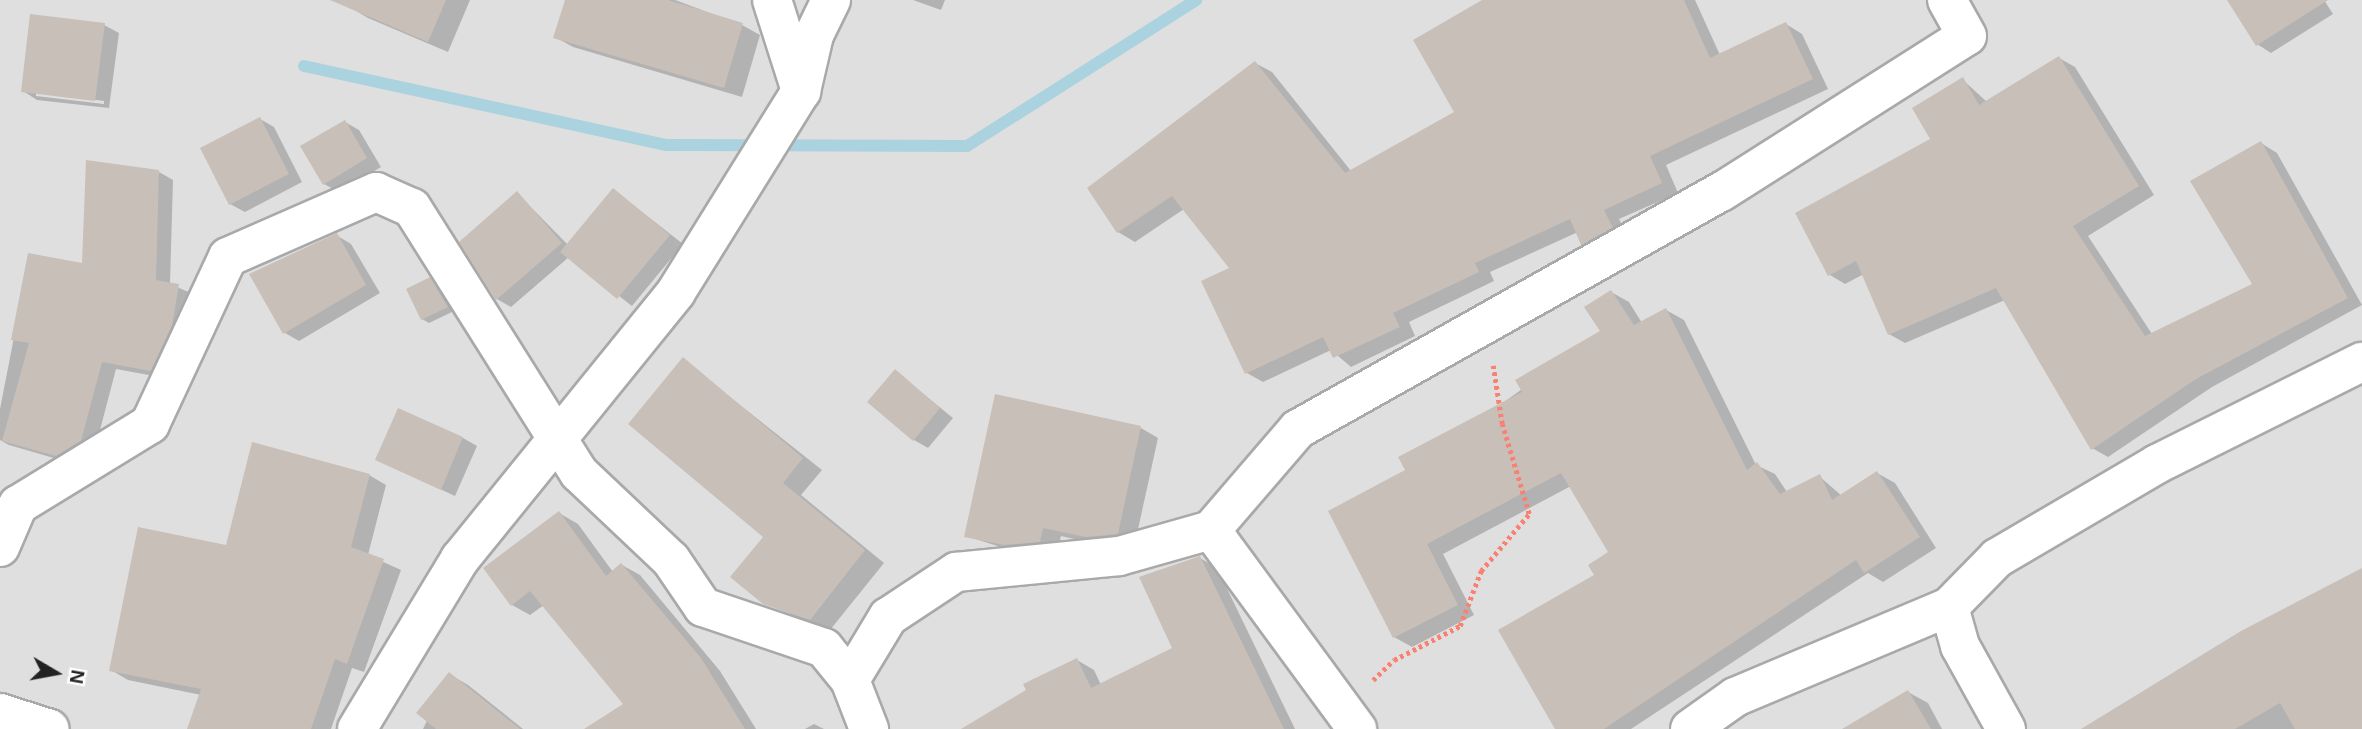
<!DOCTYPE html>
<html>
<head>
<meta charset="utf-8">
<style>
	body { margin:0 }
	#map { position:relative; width:2362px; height:729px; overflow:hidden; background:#f2efe9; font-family:Helvetica,sans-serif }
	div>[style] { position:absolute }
	.residential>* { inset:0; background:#e0dfdf }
	.shadow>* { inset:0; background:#0003 }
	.stream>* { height:12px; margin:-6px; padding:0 6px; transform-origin:6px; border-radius:6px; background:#aad3df }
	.building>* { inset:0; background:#c7bfb8 }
	.path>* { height:4.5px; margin-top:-2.25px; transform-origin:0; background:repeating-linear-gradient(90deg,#fa8072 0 3.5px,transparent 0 7px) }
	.roads { filter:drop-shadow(2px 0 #a9a9a9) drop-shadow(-2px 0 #a9a9a9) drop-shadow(0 2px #a9a9a9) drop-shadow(0 -2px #a9a9a9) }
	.minor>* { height:38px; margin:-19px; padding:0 19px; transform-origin:19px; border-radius:19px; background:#fff }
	span { translate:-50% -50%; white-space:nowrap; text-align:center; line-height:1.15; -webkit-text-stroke:7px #fff; paint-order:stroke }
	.north { position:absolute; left:21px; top:638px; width:70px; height:70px; -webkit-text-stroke:5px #fff; paint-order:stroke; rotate:100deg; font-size:19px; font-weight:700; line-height:28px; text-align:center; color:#222 }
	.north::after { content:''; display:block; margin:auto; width:24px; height:32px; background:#222; clip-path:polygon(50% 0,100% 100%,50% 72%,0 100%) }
</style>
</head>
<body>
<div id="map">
	<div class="residential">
		<div style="clip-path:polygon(0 0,2362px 0,2362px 729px,0 729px)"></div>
	</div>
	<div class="shadow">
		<div style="clip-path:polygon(351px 0,470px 0,448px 52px,368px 18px,348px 6px)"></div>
		<div style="clip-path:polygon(566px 0,675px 0,742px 25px,760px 35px,742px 97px,573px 47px,555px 37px)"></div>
		<div style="clip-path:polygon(913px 0,945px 0,941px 10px)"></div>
		<div style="clip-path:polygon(1486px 0,1695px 0,1720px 55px,1786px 24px,1802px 34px,1828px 89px,1666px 165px,1678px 193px,1619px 219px,1628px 237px,1599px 253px,1578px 232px,1490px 272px,1494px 281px,1409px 322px,1415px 336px,1351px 367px,1331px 350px,1263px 382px,1247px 373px,1232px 269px,1184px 209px,1135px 242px,1118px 232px,1089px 188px,1255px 63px,1272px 72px,1351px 171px,1456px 113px)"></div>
		<div style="clip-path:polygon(2229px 0,2324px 0,2333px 14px,2271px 53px,2257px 44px)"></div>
		<div style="clip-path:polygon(evenodd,104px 25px,119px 33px,109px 108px,37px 100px,23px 91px,104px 25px,36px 92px,104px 101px,104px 104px,36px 96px,36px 92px)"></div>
		<div style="clip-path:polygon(2059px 58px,2075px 67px,2154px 195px,2088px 236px,2152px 334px,2255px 284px,2261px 143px,2277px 153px,2362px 305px,2212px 387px,2108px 457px,2092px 448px,2005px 300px,1905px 343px,1889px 334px,1864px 274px,1845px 284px,1830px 275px,1933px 140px,1963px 80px,1987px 102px)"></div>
		<div style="clip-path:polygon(260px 119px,274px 127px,302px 182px,245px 212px,230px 204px)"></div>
		<div style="clip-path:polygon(345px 122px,359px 130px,381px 167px,339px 192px,324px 184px)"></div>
		<div style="clip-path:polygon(159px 172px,173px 180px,170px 284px,193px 294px,165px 378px,116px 369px,95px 449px,71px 463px,9px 445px,0 440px,0 409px,30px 255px,84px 265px)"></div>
		<div style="clip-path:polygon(614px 190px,683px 244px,632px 306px,569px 257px,511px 307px,497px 299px,461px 242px,517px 193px,568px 245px)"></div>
		<div style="clip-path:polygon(336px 235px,351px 244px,380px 293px,299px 341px,285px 333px)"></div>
		<div style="clip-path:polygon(430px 279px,454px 311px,429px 323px,422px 319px)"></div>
		<div style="clip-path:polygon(1611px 292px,1629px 302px,1642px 323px,1666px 310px,1684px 320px,1756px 465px,1775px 474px,1787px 492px,1819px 476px,1842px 496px,1877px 473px,1895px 483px,1936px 548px,1883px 582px,1868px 573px,1631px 729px,1557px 729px,1596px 575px,1610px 553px,1571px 486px,1443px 554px,1474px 615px,1412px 647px,1394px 637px,1408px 471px,1603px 331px)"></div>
		<div style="clip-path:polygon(683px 360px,822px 470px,801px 495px,884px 563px,830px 630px,764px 603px,765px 537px)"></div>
		<div style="clip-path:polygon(895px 371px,953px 418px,928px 448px,914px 440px)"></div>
		<div style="clip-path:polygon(1141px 428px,1158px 438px,1135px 543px,1105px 546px,1061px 536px,1057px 551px,1023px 554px,966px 536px)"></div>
		<div style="clip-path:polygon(463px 438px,477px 446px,455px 496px,377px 460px)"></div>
		<div style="clip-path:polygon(369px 475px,386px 485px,368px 555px,401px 570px,364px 672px,352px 668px,331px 729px,188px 729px,201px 695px,128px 680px,111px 670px,227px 547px)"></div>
		<div style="clip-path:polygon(559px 513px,578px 524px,613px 572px,622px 565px,640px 575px,720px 671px,756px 729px,587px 729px,626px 704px,544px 605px,530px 615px,512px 605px)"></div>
		<div style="clip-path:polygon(1200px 558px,1217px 568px,1295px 729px,970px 729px,1077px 660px,1094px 670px,1101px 685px,1174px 648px)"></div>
		<div style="clip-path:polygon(2362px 570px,2362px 729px,2084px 729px)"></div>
		<div style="clip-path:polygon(449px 674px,468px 685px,523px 729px,423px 729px)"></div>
		<div style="clip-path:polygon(1908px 692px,1928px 703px,1942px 729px,1846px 729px)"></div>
		<div style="clip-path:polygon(814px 724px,824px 729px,805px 729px)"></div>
	</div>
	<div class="stream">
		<div style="left:304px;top:66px;width:371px;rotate:12.3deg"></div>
		<div style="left:666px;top:145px;width:301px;rotate:0.2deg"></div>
		<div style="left:967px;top:146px;width:272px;rotate:-32.5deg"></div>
	</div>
	<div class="building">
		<div style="clip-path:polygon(330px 0,446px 0,428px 42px)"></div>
		<div style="clip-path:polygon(565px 0,668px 0,743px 23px,724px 88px,553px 38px)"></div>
		<div style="clip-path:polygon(1482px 0,1684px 0,1710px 58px,1786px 22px,1813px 79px,1650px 156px,1662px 183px,1604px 210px,1613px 228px,1593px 239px,1581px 245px,1570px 219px,1475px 263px,1479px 272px,1393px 313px,1400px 327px,1333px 358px,1323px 337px,1245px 374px,1201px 281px,1229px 268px,1172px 196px,1117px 233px,1087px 188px,1255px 61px,1345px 173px,1454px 112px,1413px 40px)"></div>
		<div style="clip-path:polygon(2227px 0,2328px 0,2256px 46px)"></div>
		<div style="clip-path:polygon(30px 14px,105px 23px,95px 101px,21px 92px)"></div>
		<div style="clip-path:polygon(2059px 56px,2139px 186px,2073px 226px,2145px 336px,2252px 284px,2190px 181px,2261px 141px,2348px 298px,2196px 379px,2091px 450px,1996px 288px,1888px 335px,1856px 261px,1828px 276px,1795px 213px,1930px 139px,1912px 108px,1963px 77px,1979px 105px)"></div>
		<div style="clip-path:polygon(260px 117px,289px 174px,229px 205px,200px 148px)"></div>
		<div style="clip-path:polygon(345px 120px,367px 158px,323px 185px,300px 146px)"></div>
		<div style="clip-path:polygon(86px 160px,159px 170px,156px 280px,179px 284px,172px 326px,151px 371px,102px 362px,81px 441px,56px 456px,2px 441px,29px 343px,11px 340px,28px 253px,82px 263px)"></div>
		<div style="clip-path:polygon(613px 188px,670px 235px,617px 299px,560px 252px)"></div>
		<div style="clip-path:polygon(517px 191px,562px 243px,496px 300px,459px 242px)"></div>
		<div style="clip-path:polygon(337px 233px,366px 285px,283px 334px,249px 274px)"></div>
		<div style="clip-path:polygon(430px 277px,448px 307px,421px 320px,406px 289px)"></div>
		<div style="clip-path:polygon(1611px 290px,1634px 325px,1666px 308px,1747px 470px,1757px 462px,1780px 494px,1820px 474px,1832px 500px,1877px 471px,1920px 537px,1864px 573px,1856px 560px,1604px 729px,1555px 729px,1498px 630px,1594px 575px,1588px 565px,1608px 552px,1561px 473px,1427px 544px,1458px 605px,1393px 638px,1328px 511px,1405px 470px,1398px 457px,1522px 392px,1515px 380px,1600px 331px,1584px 307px)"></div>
		<div style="clip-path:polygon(683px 357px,803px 458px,783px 483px,865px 550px,810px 620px,763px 604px,730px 577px,763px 537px,628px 424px)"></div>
		<div style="clip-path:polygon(895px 369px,940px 408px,913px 441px,867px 402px)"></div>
		<div style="clip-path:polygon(995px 394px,1141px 426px,1118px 534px,1086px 537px,1043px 528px,1040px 542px,1004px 545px,964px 537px)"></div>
		<div style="clip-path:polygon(398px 408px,463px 437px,441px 490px,375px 460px)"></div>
		<div style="clip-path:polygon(252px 442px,370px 474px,351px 547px,384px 559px,347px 664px,335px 659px,311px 729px,187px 729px,201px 689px,109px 671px,138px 527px,226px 545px)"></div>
		<div style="clip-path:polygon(559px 511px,606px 576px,621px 563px,701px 658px,745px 729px,584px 729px,623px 704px,530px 591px,511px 606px,483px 568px)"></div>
		<div style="clip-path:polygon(1200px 556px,1284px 729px,961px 729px,1026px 690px,1023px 684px,1077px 658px,1091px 688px,1172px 648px,1139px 577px)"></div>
		<div style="clip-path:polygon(2362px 568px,2362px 729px,2295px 729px,2280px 703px,2235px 729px,2081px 729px,2241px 631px)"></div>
		<div style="clip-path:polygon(449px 672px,520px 729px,436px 729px,416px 713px)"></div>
		<div style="clip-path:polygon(1908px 690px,1931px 729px,1842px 729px)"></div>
	</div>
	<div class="path">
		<div style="left:1373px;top:680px;width:29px;rotate:-44deg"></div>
		<div style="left:1394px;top:660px;width:74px;rotate:-27.3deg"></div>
		<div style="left:1460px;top:626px;width:59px;rotate:-69.1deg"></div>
		<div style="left:1481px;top:571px;width:75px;rotate:-49.9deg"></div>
		<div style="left:1529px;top:514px;width:94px;rotate:-106.7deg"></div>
		<div style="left:1502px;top:424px;width:59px;rotate:-98.8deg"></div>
	</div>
	<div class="roads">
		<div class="minor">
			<div style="left:772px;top:0;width:96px;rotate:72.3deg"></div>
			<div style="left:1211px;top:530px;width:133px;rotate:-49.3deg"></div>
			<div style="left:1298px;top:429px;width:485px;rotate:-29.3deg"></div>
			<div style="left:1721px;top:192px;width:291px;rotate:-32.4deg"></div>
			<div style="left:1967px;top:36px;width:41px;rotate:-119.1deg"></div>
			<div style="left:0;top:547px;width:46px;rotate:-66.8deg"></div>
			<div style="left:18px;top:505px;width:155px;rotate:-31.5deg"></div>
			<div style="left:150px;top:424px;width:184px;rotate:-65deg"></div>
			<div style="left:228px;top:257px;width:162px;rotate:-23.7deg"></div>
			<div style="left:376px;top:192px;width:39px;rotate:24deg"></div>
			<div style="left:412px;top:208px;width:313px;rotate:57.8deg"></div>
			<div style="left:579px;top:473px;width:127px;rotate:43.4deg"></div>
			<div style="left:671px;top:560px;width:57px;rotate:55.8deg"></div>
			<div style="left:703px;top:607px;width:128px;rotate:18.7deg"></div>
			<div style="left:824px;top:648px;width:41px;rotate:50.9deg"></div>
			<div style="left:850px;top:680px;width:53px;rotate:68.8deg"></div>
			<div style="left:1949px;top:607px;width:41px;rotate:74.2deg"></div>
			<div style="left:1960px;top:646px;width:95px;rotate:61deg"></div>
			<div style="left:850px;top:680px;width:74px;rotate:-58.9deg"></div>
			<div style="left:888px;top:617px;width:82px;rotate:-33.5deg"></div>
			<div style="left:956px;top:572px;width:164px;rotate:-5.6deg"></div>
			<div style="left:1119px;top:556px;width:96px;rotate:-15.8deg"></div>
			<div style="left:1211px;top:530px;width:247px;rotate:53.7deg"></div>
			<div style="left:0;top:713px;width:52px;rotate:17.7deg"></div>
			<div style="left:357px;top:729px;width:199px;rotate:-58.8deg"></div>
			<div style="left:460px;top:559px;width:343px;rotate:-51deg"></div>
			<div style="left:676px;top:292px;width:237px;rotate:-58.1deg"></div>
			<div style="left:801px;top:91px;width:57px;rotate:-76.9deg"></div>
			<div style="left:814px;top:35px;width:39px;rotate:-64deg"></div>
			<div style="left:1690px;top:729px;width:55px;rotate:-35.4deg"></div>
			<div style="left:1735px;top:697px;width:232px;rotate:-22.8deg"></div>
			<div style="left:1949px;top:607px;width:69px;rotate:-45.6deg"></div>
			<div style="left:1997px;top:558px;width:186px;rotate:-30.4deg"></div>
			<div style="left:2157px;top:464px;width:229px;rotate:-26.5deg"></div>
		</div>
	</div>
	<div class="north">N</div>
</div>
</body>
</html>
